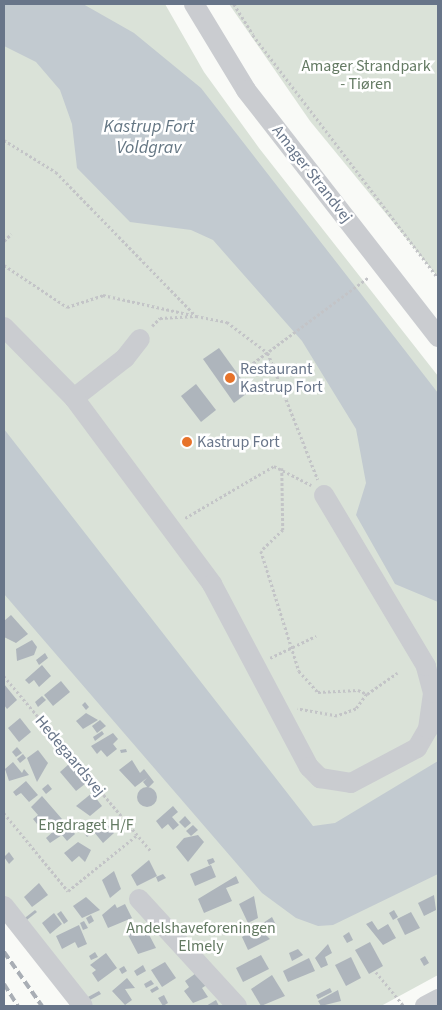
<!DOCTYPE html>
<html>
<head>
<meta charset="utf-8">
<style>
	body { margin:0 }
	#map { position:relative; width:442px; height:1010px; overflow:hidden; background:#f9faf7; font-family:"Source Sans 3",sans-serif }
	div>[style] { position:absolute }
	.green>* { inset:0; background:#dae2d8 }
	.water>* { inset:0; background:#c2cad0 }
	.building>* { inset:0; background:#aeb5bc }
	.round { border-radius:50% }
	.path>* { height:2.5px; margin-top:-1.25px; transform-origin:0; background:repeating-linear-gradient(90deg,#c3c4c7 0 2.5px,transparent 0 5px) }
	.minor>* { height:20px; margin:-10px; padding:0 10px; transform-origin:10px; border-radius:10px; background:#caccd0 }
	.rail>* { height:4px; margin-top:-2px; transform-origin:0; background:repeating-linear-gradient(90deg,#a9aeb5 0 8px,transparent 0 12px) }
	.dots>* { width:14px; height:14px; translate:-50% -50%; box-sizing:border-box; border:2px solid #fff; border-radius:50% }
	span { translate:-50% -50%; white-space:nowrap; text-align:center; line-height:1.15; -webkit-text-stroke:5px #fff; paint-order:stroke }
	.park-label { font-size:16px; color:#647a63 }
	.street-label { font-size:16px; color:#687589 }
	.poi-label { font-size:16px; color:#687589 }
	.left { translate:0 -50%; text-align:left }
	.water-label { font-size:18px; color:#647683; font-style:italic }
	.frame { position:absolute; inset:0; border:5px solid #687589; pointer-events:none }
</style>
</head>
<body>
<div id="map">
	<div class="green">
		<div style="clip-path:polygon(4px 4px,165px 4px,204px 72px,259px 148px,438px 376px,438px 975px,381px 1006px,90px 1006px,4px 901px)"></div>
		<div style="clip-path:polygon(229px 4px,438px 4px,438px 277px,310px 121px)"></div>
	</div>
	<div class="water">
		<div style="clip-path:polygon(4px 4px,83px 4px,134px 33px,201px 88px,438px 393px,438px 602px,395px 584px,356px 515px,366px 483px,356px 429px,302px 341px,213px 240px,191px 230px,130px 222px,77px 168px,72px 124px,60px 90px,36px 62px,4px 46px)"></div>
		<div style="clip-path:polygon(4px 429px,313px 826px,335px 823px,438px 761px,438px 874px,333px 925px,318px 926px,296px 918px,262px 893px,4px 594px)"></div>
	</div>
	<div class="building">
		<div style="clip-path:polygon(219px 348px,250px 391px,234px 403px,203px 359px)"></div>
		<div style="clip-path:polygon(196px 384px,216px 410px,201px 422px,181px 396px)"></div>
		<div style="clip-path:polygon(11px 615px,28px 634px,16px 643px,4px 637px,4px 621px)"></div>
		<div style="clip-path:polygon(32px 640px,37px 647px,34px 655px,17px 661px,16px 649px)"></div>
		<div style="clip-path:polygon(45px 653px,48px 658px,39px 665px,36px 660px)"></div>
		<div style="clip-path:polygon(42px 665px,51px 676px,39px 687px,34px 680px,29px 684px,25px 680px)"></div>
		<div style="clip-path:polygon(61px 681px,70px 692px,53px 706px,44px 695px)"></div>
		<div style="clip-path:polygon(4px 684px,17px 700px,7px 709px,4px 705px)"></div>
		<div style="clip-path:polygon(42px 696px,46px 700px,38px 707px,35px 702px)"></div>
		<div style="clip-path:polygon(85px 702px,89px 707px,86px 710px,82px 705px)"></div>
		<div style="clip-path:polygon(86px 713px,98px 720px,83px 729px,76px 721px)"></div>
		<div style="clip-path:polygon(20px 718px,31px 732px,19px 742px,8px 728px)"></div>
		<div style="clip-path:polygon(100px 720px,106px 726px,97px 733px,92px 726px)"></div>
		<div style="clip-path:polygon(102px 731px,104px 734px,95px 741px,93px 737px)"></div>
		<div style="clip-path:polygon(113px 733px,118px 739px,113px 744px,117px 749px,107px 757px,101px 750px,97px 754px,91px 746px)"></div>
		<div style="clip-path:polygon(17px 747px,22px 753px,16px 757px,12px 752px)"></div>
		<div style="clip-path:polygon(126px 749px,127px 752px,121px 753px,120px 750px)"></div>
		<div style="clip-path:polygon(38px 750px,48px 763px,37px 782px,27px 758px)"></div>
		<div style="clip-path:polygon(23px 754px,26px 758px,20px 763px,17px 759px)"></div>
		<div style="clip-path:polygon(132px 760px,140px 773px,144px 769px,154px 782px,148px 788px,143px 782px,147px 778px,135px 787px,119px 770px)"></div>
		<div style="clip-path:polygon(13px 762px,22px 773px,24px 769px,29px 775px,9px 781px,5px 769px)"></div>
		<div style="clip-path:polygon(69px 764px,85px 784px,76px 791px,60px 772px)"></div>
		<div style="clip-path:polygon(26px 781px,38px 795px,29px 802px,21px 793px,16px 796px,13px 792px)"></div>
		<div style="clip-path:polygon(48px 784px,52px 789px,46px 794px,42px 789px)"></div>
		<div class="round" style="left:137px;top:787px;width:20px;height:20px"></div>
		<div style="clip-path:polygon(92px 793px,102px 806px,90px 816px,76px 806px)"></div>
		<div style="clip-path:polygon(42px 796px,62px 819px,57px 823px,54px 820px,48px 825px,43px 820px,37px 824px,33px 819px,38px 815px,31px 807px)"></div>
		<div style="clip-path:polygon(173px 806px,178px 812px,172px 817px,179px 825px,173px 830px,168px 824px,162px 829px,156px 821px)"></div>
		<div style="clip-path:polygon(185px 816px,191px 823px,185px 828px,179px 822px)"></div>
		<div style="clip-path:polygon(103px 819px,114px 833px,103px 843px,94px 832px,87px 837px,84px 833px)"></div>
		<div style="clip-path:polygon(65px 821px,75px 834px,67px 841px,62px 835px,50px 843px,46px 838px)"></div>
		<div style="clip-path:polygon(193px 825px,198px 830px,191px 836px,186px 831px)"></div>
		<div style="clip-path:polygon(198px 835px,204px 842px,188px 862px,176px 847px,184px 838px)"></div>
		<div style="clip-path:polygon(78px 842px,91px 850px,85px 862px,79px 856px,72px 862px,64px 853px)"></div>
		<div style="clip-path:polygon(9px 852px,14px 859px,9px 864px,4px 857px)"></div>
		<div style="clip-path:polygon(213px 858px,215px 862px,209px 865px,207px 860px)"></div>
		<div style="clip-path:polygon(149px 860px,157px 876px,137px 886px,131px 875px)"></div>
		<div style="clip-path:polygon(211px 865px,216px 877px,195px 886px,190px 874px)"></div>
		<div style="clip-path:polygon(114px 871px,121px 889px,110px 898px,102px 880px)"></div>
		<div style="clip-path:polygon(163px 874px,166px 878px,158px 882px,156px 877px)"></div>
		<div style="clip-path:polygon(236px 876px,239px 883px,226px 888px,232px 901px,204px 913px,198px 899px)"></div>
		<div style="clip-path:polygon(39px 883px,48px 895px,32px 907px,24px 897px)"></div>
		<div style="clip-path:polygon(434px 895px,436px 910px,424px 916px,418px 903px)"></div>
		<div style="clip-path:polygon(254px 896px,258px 918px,248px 923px,239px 904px)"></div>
		<div style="clip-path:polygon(86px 897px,100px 910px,82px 918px,73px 906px)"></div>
		<div style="clip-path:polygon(115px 904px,117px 908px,125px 904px,132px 918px,108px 928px,102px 915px)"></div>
		<div style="clip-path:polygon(35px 910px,37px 912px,23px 923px,21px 921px)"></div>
		<div style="clip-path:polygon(394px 910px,398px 917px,393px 920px,389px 913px)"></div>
		<div style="clip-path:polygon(61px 911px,68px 921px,64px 924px,57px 914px)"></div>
		<div style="clip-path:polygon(411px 912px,420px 928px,405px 935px,397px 919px)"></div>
		<div style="clip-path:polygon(54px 913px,62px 924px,50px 934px,42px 923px)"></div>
		<div style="clip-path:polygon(91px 915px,94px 921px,89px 924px,86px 918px)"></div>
		<div style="clip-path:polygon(272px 917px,276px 925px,263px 932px,270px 939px,248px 950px,242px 937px)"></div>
		<div style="clip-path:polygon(84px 921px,88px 928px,83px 930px,80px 923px)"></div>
		<div style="clip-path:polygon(372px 921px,378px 930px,388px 924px,396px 938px,383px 945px,366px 924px)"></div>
		<div style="clip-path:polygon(79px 925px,87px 944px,78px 948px,75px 942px,62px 949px,56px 936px)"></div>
		<div style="clip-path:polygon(145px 927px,156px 948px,138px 954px,128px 935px)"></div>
		<div style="clip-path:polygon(190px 927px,193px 934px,189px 936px,185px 929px)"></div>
		<div style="clip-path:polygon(349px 932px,353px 940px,347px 943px,343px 936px)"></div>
		<div style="clip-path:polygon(370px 942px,383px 966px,369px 974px,355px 950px)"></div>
		<div style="clip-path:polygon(328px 944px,332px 953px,325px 957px,328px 965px,321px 968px,315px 958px)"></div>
		<div style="clip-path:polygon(298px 949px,303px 955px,292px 961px,289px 953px)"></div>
		<div style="clip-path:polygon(95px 952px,98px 957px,91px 960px,89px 956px)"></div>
		<div style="clip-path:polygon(106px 953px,117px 968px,98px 982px,92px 973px,96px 970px,90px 965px)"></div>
		<div style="clip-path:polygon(261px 955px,269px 969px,243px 982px,236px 968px)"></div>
		<div style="clip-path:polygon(425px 956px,429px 963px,424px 966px,420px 959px)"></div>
		<div style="clip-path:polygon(351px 957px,361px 978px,346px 986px,335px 965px)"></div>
		<div style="clip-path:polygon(309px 958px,315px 971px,288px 982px,283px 971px)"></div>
		<div style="clip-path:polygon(165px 962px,176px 978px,162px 987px,151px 970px)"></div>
		<div style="clip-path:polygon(143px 965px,146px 971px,137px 976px,134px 971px)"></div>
		<div style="clip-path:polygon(124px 966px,127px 971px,122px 974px,119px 969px)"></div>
		<div style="clip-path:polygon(199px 971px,208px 984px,202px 988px,208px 997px,193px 1003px,184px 991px,189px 987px,185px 981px)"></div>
		<div style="clip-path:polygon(272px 975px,285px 996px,261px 1006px,251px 989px)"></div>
		<div style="clip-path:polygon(127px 978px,135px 988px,125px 989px,132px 1000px,125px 1005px,112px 991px)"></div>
		<div style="clip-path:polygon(151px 980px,154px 984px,146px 988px,144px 984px)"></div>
		<div style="clip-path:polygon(157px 986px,159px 989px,152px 993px,150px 990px)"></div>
		<div style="clip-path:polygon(330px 988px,332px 992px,318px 999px,316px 995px)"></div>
		<div style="clip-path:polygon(338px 990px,341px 1001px,321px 1006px,318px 1001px)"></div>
		<div style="clip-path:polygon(99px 991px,101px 994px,90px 1000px,88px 997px)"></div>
		<div style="clip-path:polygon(164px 995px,168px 1003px,163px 1006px,158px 998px)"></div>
		<div style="clip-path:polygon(216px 1000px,219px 1006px,206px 1006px)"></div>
	</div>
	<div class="path">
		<div style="left:234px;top:4px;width:36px;rotate:58deg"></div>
		<div style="left:253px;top:35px;width:305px;rotate:52.7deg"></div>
		<div style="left:4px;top:140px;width:61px;rotate:31.6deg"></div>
		<div style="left:56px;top:172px;width:201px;rotate:45.8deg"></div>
		<div style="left:4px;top:241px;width:10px;rotate:-45deg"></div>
		<div style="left:4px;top:265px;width:76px;rotate:33.7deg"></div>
		<div style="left:67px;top:307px;width:38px;rotate:-18deg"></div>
		<div style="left:103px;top:295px;width:91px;rotate:12.7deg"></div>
		<div style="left:152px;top:326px;width:11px;rotate:-45deg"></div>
		<div style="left:160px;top:318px;width:36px;rotate:-3deg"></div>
		<div style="left:196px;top:316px;width:32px;rotate:11deg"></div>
		<div style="left:227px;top:322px;width:51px;rotate:37.1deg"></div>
		<div style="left:268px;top:353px;width:136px;rotate:68.5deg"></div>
		<div style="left:249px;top:366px;width:149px;rotate:-36.6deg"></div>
		<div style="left:282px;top:468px;width:62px;rotate:89.1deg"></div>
		<div style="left:283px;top:530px;width:30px;rotate:136deg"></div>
		<div style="left:261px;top:551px;width:126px;rotate:72.4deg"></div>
		<div style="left:299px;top:671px;width:28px;rotate:48deg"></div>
		<div style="left:318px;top:692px;width:40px;rotate:-2.9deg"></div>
		<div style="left:358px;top:690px;width:10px;rotate:24deg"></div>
		<div style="left:367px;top:694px;width:19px;rotate:126deg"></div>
		<div style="left:356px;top:709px;width:20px;rotate:160deg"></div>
		<div style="left:337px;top:716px;width:40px;rotate:-170deg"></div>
		<div style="left:185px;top:518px;width:103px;rotate:-30.3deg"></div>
		<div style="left:274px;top:466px;width:42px;rotate:27.2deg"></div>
		<div style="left:270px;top:658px;width:51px;rotate:-25.6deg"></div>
		<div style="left:4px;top:676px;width:229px;rotate:50deg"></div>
		<div style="left:367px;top:694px;width:37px;rotate:-35deg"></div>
		<div style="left:4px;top:813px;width:101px;rotate:50.6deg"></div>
		<div style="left:68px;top:891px;width:89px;rotate:-39.1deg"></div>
		<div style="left:376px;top:972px;width:44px;rotate:50.5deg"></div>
	</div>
	<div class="minor">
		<div style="left:194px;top:4px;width:100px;rotate:58.8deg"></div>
		<div style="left:246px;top:90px;width:313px;rotate:52.1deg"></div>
		<div style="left:4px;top:327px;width:100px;rotate:45.4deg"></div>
		<div style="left:74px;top:398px;width:65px;rotate:-38.1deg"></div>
		<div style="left:125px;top:358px;width:24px;rotate:-52deg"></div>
		<div style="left:74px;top:398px;width:232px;rotate:53.4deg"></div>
		<div style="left:212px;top:584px;width:207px;rotate:62.1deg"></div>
		<div style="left:309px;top:767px;width:16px;rotate:45deg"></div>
		<div style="left:320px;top:778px;width:31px;rotate:9deg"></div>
		<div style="left:351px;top:783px;width:75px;rotate:-27.9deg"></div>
		<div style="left:417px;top:748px;width:22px;rotate:-60deg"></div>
		<div style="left:428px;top:729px;width:36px;rotate:-82deg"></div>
		<div style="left:433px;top:693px;width:28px;rotate:-105deg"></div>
		<div style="left:426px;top:666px;width:199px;rotate:-120.8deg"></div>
		<div style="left:139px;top:899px;width:145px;rotate:47.5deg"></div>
		<div style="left:4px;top:906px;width:127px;rotate:51.7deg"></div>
		<div style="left:425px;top:1006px;width:15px;rotate:-28deg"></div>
	</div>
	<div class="rail">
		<div style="left:4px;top:952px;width:66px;rotate:54.9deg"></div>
		<div style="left:4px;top:984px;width:26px;rotate:58deg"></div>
	</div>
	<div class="dots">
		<div style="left:230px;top:378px;background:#e7732a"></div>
		<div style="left:187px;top:442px;background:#e7732a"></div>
	</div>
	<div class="park-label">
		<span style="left:366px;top:75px">Amager Strandpark<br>- Tiøren</span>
		<span style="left:86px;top:825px">Engdraget H/F</span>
		<span style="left:201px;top:937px">Andelshaveforeningen<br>Elmely</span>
	</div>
	<div class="street-label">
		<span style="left:312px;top:174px;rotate:52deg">Amager Strandvej</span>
		<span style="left:70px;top:756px;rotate:50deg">Hedegaardsvej</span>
	</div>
	<div class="poi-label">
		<span class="left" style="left:240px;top:378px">Restaurant<br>Kastrup Fort</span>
		<span class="left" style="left:197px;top:442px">Kastrup Fort</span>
	</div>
	<div class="water-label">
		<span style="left:149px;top:138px">Kastrup Fort<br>Voldgrav</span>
	</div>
	<div class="frame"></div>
</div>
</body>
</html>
